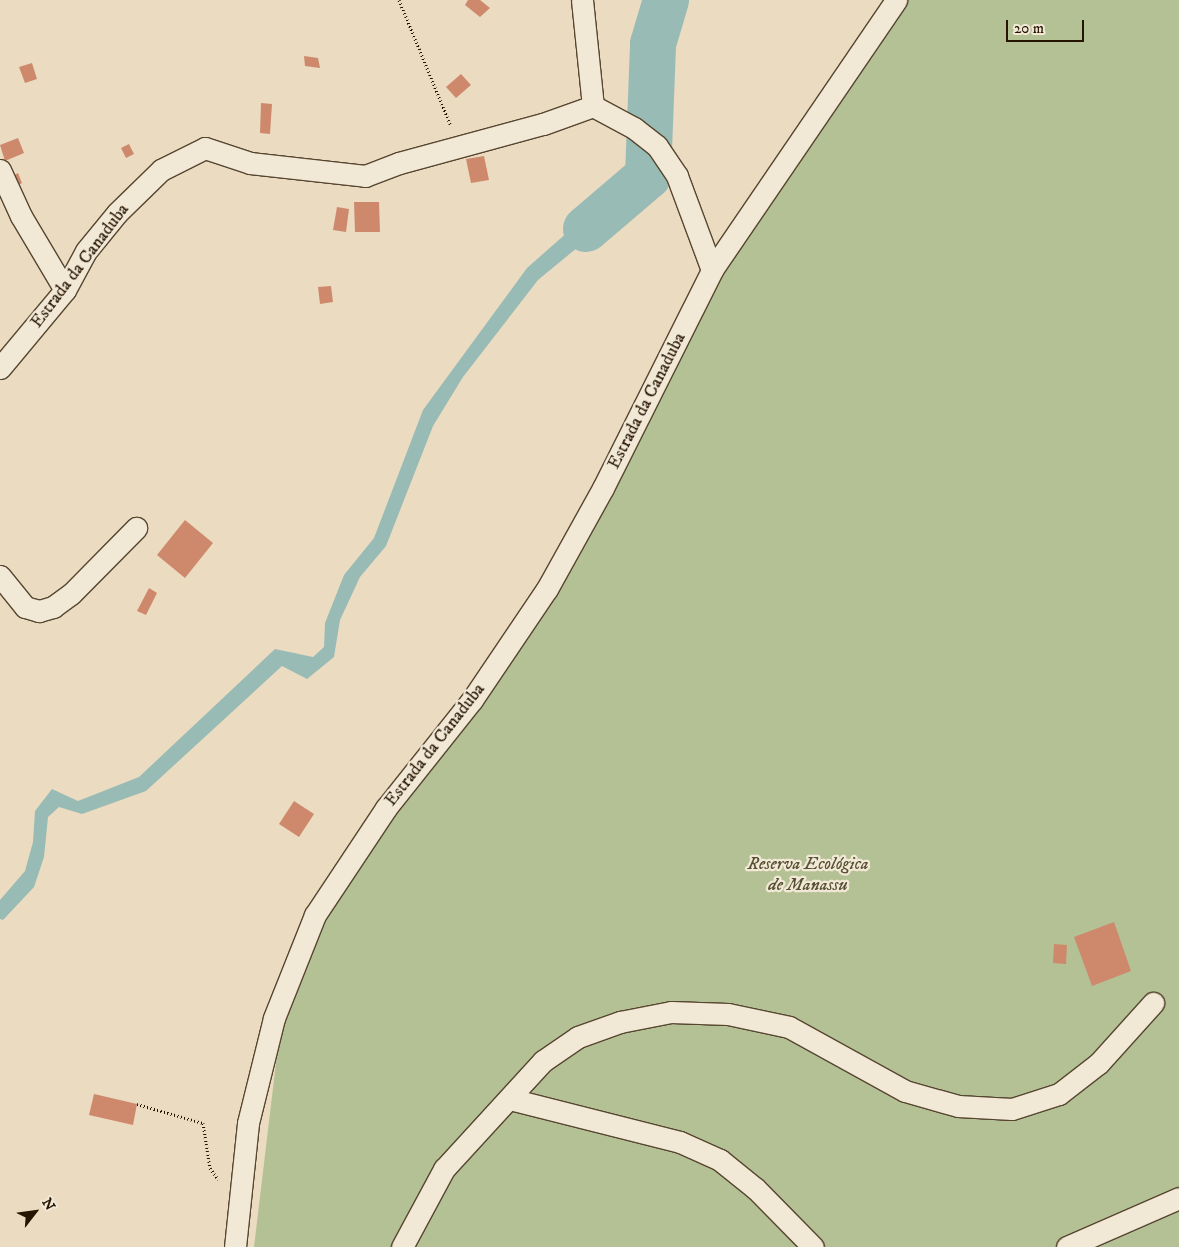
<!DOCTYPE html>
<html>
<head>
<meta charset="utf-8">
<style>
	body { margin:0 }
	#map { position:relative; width:1179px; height:1247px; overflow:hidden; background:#ebdbc0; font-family:"IM FELL DW Pica",serif }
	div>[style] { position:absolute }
	.green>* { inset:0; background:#b4c195 }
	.water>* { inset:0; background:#98bbb5 }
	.river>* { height:46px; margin:-23px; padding:0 23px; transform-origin:23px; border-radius:23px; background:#98bbb5 }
	.building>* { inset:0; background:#ce896c }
	.path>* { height:3px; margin-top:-1.5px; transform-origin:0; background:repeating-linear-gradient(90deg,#241400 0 1px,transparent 0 3.5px) }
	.roads { filter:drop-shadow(1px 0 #564630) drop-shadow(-1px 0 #564630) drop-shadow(0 1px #564630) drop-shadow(0 -1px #564630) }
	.street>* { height:21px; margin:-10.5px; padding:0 10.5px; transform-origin:10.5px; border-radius:10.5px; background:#f2e8d6 }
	span { translate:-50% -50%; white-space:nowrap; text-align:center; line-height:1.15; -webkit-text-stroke:4.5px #f2e8d6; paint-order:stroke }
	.street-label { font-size:18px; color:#241400 }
	.park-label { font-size:18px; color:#565134; font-style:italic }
	.north { position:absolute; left:10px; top:1187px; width:50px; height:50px; -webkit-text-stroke:4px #f2e8d6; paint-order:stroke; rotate:60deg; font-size:14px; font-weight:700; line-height:20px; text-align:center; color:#241400 }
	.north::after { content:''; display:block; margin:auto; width:18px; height:22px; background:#241400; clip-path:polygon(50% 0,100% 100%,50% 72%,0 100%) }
	.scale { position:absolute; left:1006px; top:20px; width:78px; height:22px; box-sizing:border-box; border:2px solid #241400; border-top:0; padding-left:6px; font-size:15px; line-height:18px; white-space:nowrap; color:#241400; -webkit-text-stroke:4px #f2e8d6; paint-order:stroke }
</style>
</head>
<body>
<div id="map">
	<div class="green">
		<div style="clip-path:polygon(906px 0,1179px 0,1179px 1247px,254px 1247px,281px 1021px,329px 908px,402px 797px,476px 706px,718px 269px)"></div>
	</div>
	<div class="water">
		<div style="clip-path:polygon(660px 0,670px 0,661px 35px,655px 163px,651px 188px,643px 167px,647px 45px)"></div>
		<div style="clip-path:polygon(628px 179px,640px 196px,538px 280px,463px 377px,433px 426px,386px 546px,360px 577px,340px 620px,334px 657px,307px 679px,282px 666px,146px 791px,82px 814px,59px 807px,48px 817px,44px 857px,34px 887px,3px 920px,0 919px,0 900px,25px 871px,33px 842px,35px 811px,52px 789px,78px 801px,139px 777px,275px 649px,313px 657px,324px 647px,325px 623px,344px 575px,374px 538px,423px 410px,527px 268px)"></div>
	</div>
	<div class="river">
		<div style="left:586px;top:229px;width:82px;rotate:-40.5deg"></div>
		<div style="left:648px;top:176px;width:132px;rotate:-87.8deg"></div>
		<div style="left:653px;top:44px;width:46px;rotate:-73.5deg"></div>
	</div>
	<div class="building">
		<div style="clip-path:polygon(468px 0,480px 0,490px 8px,480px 17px,465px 5px)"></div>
		<div style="clip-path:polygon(304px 56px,318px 58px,320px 68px,305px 66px)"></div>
		<div style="clip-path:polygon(32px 63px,37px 79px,25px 83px,19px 67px)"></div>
		<div style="clip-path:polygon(461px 74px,471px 85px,456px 98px,446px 87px)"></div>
		<div style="clip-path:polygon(261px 103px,272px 104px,270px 134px,260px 133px)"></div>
		<div style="clip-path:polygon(18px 138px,24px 153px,5px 161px,0 145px)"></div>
		<div style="clip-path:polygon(129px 144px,134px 154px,126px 158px,121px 148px)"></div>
		<div style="clip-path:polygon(484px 156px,489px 180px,471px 183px,466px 159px)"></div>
		<div style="clip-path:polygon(18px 173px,22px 183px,16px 187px,11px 177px)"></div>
		<div style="clip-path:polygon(354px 202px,379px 202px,380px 232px,355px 232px)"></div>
		<div style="clip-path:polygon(337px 207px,349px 209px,346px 232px,333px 230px)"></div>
		<div style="clip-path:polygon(331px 286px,333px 302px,320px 304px,318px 287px)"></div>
		<div style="clip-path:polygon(185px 520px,213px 543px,185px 578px,157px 555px)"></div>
		<div style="clip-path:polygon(149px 588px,157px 593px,146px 615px,137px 611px)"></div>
		<div style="clip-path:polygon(294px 801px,314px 814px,299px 837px,279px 824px)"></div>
		<div style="clip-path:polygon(1114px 922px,1131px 971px,1092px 986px,1074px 937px)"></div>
		<div style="clip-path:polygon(1054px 944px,1067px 945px,1066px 964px,1053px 963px)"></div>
		<div style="clip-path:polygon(94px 1094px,137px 1104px,133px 1125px,89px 1115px)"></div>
	</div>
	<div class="path">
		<div style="left:399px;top:0;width:136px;rotate:67.6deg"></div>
		<div style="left:137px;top:1104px;width:69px;rotate:16.1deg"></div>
		<div style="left:203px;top:1123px;width:46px;rotate:81.2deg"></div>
		<div style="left:210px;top:1168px;width:14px;rotate:54deg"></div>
	</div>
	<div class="roads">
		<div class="street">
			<div style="left:582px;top:0;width:107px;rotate:84.1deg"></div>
			<div style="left:0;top:170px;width:51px;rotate:65.5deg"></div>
			<div style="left:21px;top:216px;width:86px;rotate:59.3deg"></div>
			<div style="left:0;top:368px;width:102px;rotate:-50.2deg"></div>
			<div style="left:65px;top:290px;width:44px;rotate:-61.7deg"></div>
			<div style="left:86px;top:251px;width:49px;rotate:-50.8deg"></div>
			<div style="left:117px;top:213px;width:62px;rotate:-44.3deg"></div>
			<div style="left:161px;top:170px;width:49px;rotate:-26.6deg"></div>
			<div style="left:205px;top:148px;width:47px;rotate:18.4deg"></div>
			<div style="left:250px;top:163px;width:116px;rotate:6.4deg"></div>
			<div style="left:365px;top:176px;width:36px;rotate:-21deg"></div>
			<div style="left:399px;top:163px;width:149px;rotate:-15.2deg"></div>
			<div style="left:543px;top:124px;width:53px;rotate:-19.8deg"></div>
			<div style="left:593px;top:106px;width:47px;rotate:28.2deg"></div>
			<div style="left:634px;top:128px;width:29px;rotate:38deg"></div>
			<div style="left:657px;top:146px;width:36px;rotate:56deg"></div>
			<div style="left:677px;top:176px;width:100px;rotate:69.6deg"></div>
			<div style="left:0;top:576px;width:40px;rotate:51deg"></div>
			<div style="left:25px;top:607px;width:15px;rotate:16deg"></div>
			<div style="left:39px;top:611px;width:15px;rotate:-16deg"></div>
			<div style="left:53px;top:607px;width:22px;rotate:-36deg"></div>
			<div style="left:71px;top:594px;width:93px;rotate:-45.4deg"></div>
			<div style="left:510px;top:1099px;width:175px;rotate:14.2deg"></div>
			<div style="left:680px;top:1142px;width:44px;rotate:24.2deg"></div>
			<div style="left:720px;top:1160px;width:46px;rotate:38.9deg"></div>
			<div style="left:756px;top:1189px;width:81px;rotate:45.5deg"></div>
			<div style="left:235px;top:1247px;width:125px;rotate:-84deg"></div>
			<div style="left:248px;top:1123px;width:108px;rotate:-76.1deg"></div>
			<div style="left:274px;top:1018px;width:111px;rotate:-68.3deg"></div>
			<div style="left:315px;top:915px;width:128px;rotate:-56.4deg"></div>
			<div style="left:386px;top:808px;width:138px;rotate:-51.5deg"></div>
			<div style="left:472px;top:700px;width:134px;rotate:-56deg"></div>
			<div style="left:547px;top:589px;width:115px;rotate:-61deg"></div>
			<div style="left:603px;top:488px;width:244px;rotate:-63.4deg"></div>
			<div style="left:712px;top:270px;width:327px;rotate:-55.7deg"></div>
			<div style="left:402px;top:1247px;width:89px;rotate:-61.7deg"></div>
			<div style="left:444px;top:1169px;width:147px;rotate:-47.5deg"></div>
			<div style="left:543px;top:1061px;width:42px;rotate:-34.4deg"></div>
			<div style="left:578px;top:1037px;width:45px;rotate:-19.7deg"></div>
			<div style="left:620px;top:1022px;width:52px;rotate:-11.1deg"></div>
			<div style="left:671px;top:1012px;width:57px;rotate:2deg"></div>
			<div style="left:728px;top:1014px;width:62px;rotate:12deg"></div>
			<div style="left:789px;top:1027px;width:132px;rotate:28.9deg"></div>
			<div style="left:905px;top:1091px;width:55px;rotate:15.8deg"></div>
			<div style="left:958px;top:1106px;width:54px;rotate:3.2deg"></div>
			<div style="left:1012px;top:1109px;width:49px;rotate:-17.7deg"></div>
			<div style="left:1059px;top:1094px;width:51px;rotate:-37.8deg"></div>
			<div style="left:1099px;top:1063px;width:81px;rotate:-48deg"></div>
			<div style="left:1067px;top:1247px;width:122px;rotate:-23.6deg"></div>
		</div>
	</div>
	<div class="street-label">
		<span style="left:80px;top:266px;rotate:-53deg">Estrada da Canaduba</span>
		<span style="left:647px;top:401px;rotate:-63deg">Estrada da Canaduba</span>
		<span style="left:435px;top:745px;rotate:-52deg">Estrada da Canaduba</span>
	</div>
	<div class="park-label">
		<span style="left:808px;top:875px">Reserva Ecológica<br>de Manassu</span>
	</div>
	<div class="north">N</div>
	<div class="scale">20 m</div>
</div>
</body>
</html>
